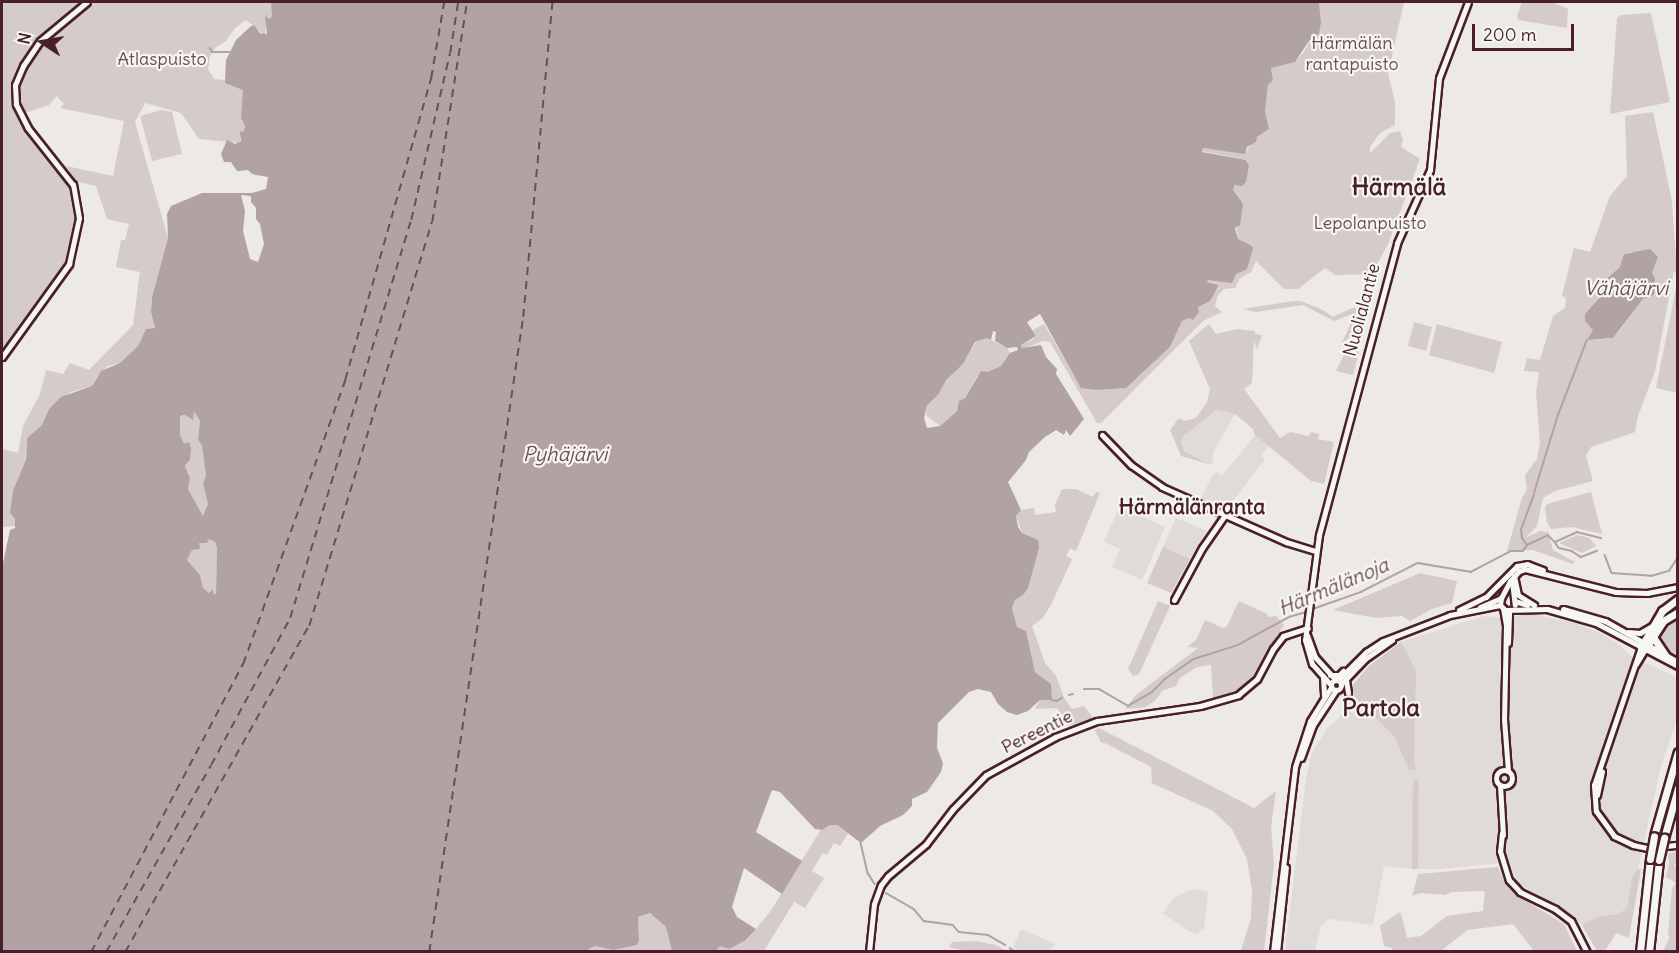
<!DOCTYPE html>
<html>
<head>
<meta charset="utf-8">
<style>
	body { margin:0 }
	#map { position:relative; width:1679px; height:953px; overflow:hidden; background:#ece9e6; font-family:Delius,sans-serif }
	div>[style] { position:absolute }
	.built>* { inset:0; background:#e0dad8 }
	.green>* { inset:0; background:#d4cbca }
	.water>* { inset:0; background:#b1a2a3 }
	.stream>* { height:1.5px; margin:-0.75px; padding:0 0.75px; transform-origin:0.75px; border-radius:0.75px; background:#b1a2a3 }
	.ferry>* { height:1.5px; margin-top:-0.75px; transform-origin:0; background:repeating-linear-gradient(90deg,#6e4d55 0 8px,transparent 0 14px) }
	.roads { filter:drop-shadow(2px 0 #4a1f2b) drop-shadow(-2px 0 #4a1f2b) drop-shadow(0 2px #4a1f2b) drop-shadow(0 -2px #4a1f2b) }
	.secondary>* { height:5px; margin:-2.5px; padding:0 2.5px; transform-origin:2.5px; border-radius:2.5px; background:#f6f6f2 }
	.secondary>.ring { margin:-2.5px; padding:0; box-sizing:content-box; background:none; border:5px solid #f6f6f2; border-radius:50% }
	.primary>* { height:5px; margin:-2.5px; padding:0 2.5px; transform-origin:2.5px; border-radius:2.5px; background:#f6f6f2 }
	.primary>.ring { margin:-2.5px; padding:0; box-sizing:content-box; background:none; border:5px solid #f6f6f2; border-radius:50% }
	.highway>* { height:7px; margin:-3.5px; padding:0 3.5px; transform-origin:3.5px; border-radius:3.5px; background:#f6f6f2 }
	.bridges { filter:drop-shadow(2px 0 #4a1f2b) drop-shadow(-2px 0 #4a1f2b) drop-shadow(0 2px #4a1f2b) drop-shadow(0 -2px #4a1f2b) }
	.highway-bridge>* { height:7px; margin:-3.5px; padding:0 3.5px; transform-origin:3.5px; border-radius:3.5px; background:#f6f6f2 }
	span { translate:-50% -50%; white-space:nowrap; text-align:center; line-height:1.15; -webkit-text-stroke:4.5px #f6f6f2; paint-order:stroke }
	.park-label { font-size:18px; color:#6c4a53 }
	.street-label { font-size:18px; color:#4a1f2b }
	.water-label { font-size:20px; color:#6e4d55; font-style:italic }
	.quarter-label { font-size:21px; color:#4a1f2b; font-weight:700 }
	.district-label { font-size:24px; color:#4a1f2b; font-weight:700 }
	.frame { position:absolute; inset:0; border:3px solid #4a1f2b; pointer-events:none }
	.north { position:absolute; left:12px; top:12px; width:60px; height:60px; -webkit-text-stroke:4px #f6f6f2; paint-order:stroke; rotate:282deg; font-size:16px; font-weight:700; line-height:24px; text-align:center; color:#4a1f2b }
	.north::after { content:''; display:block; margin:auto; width:21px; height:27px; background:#4a1f2b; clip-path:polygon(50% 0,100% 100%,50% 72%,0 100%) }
	.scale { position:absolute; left:1472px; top:24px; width:102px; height:27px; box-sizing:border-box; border:3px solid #4a1f2b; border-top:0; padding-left:8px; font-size:18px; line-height:21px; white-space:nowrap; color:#4a1f2b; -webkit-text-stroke:4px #f6f6f2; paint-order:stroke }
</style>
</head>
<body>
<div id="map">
	<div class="built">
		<div style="clip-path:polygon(1216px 410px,1235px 414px,1214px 451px,1212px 465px,1185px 452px,1181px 443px,1184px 436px)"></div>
		<div style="clip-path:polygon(1255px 435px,1269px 446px,1261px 455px,1265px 459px,1226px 510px,1201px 499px,1212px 476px,1217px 472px,1222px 476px)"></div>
		<div style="clip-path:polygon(1120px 506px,1165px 527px,1142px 580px,1112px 567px,1120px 549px,1104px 542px)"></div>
		<div style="clip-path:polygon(1176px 518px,1207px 531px,1190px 559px,1163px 547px)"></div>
		<div style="clip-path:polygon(1530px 614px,1575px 623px,1598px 632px,1617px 643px,1632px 657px,1677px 677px,1677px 719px,1660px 770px,1638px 869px,1632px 877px,1627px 908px,1618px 914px,1597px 917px,1582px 925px,1571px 914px,1518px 884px,1508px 862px,1443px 869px,1412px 869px,1384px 866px,1373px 925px,1329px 919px,1321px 925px,1315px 951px,1285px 950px,1306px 779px,1312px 752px,1328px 727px,1339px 718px,1353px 693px,1351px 687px,1369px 666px,1401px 642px,1484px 616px,1503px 618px)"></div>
		<div style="clip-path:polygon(1193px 889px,1208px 892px,1204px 929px,1197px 934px,1190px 932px,1163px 913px,1175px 897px)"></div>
		<div style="clip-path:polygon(1021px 929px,1055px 944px,1049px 951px,1020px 951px,1013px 947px)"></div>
	</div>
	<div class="green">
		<div style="clip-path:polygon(2px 2px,271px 2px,273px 16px,270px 19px,267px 17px,265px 35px,246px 20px,235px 28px,226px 41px,215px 48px,210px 56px,208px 69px,214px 79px,224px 80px,243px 90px,242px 122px,245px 125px,239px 143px,199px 139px,181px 113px,145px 103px,135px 122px,168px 238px,152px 297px,151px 312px,155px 328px,146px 329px,138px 346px,120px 363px,108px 366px,97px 376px,92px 386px,71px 392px,49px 409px,42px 425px,27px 438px,25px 461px,18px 478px,11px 513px,16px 520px,16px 526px,2px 527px,2px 449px,18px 453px,23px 426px,40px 394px,46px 370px,63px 374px,70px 363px,89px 370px,133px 325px,140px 272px,116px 267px,121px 240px,125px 240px,129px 224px,107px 219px,96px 186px,75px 181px,66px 166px,113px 176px,124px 121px,60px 108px,64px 104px,57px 96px,49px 105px,19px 115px,70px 184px,77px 210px,75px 232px,69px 261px,2px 351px)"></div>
		<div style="clip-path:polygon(1319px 2px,1404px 2px,1388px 74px,1395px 102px,1395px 125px,1380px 133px,1370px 147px,1370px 153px,1390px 133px,1400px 131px,1403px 140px,1401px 147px,1420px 159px,1388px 244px,1372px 274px,1335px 275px,1325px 268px,1298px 289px,1284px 289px,1256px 261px,1251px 272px,1240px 278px,1235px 288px,1224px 289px,1218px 295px,1215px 306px,1222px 312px,1203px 321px,1101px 423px,1097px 423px,1050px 342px,1043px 341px,1022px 349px,1021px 345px,1032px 340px,1036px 336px,1033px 330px,1044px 324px,1081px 387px,1098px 390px,1126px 388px,1170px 347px,1182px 321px,1199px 312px,1198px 307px,1218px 289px,1219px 284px,1207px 282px,1208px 280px,1247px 269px,1253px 249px,1238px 239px,1233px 190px,1249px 165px,1247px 160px,1202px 151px,1203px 148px,1245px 153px,1256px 137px,1269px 129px,1265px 111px,1268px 84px,1273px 79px,1271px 68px,1295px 62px,1304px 52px,1321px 22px)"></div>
		<div style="clip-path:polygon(1522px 2px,1552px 2px,1568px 9px,1567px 28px,1518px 20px,1517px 16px)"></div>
		<div style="clip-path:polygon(1651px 13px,1670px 102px,1610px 114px,1617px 18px,1621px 15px)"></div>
		<div style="clip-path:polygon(161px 110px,172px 112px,182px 154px,152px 161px,140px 116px)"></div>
		<div style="clip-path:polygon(evenodd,1653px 112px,1672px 201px,1677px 274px,1674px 271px,1655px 371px,1638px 416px,1635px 432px,1591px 447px,1586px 456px,1593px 481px,1555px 491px,1543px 498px,1537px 526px,1525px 538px,1540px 531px,1548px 532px,1553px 550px,1575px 562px,1573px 564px,1533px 550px,1507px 551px,1522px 498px,1527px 489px,1525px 475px,1537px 459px,1540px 443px,1536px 392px,1539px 372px,1524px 371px,1527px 358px,1540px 360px,1553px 316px,1565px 308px,1566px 298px,1562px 295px,1574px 248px,1590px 252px,1610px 196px,1627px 176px,1625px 116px,1653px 112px,1629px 252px,1658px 257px,1643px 299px,1617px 334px,1609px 339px,1588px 340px,1593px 330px,1594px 305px,1602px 295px,1602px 283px,1620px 267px,1624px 254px,1629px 252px)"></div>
		<div style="clip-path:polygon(1677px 283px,1678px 393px,1677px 393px,1656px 388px)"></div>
		<div style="clip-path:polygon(1293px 301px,1301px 301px,1323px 310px,1333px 317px,1352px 308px,1367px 309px,1358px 336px,1347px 339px,1342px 343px,1355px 313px,1334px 321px,1303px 305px,1256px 312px,1243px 309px)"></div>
		<div style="clip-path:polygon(1414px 322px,1432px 327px,1426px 351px,1408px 346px)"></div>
		<div style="clip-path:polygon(1209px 324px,1216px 334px,1237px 329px,1255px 331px,1255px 334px,1262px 335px,1257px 350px,1254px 340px,1252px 383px,1244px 389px,1280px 438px,1290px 432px,1309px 436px,1311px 432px,1319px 434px,1318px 439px,1334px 442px,1324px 484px,1311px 481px,1255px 435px,1253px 429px,1235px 414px,1216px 410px,1184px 436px,1181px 443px,1185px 452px,1212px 465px,1181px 456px,1170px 430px,1179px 418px,1185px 421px,1196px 418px,1207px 402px,1210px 389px,1189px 341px)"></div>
		<div style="clip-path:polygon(1437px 324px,1502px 342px,1494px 373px,1429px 355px)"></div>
		<div style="clip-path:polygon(987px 338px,1007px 348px,1010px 353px,1001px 366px,977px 376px,965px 398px,959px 402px,957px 411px,940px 426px,926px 415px,927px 404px,938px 395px,945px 380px,963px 364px,976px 342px)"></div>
		<div style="clip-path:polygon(1348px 347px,1359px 352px,1353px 375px,1336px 371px)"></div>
		<div style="clip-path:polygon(194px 411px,200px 421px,198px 440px,203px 446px,206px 475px,203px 484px,208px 504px,203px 516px,188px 489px,189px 474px,185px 466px,189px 463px,180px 435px,180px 417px,185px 415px,193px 420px)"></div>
		<div style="clip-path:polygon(1062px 489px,1076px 489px,1093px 497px,1096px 492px,1100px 493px,1076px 551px,1070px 548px,1066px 556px,1072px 559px,1051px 605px,1042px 619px,1032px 626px,1045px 663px,1056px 676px,1064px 698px,1072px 709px,1084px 706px,1093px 718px,1069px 726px,1057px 708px,1035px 709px,1040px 700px,1051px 695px,1051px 684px,1035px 672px,1026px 631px,1017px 627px,1012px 608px,1015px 600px,1023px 595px,1039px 548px,1022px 533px,1016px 516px,1021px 510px,1034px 508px,1035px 515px,1056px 512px,1055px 505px)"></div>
		<div style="clip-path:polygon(1591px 492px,1602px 534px,1572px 527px,1551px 529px,1547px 522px,1545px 508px,1547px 504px)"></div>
		<div style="clip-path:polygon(1577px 535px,1589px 538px,1596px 546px,1582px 553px,1559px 543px)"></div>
		<div style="clip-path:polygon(209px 539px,215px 542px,217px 548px,216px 594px,213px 594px,212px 589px,209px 593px,203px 588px,200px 575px,187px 560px,192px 550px,199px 549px,199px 543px)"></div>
		<div style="clip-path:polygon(1163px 547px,1190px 559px,1171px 593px,1147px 583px)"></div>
		<div style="clip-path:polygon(1420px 573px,1457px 581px,1452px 603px,1432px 609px,1410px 621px,1402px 616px,1376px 618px,1333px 610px)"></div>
		<div style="clip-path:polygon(1158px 601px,1170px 606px,1139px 674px,1133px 676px,1128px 669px)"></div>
		<div style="clip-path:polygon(1239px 601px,1267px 614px,1268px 617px,1276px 616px,1284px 625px,1249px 683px,1240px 690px,1213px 699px,1211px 665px,1197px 667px,1180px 678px,1176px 686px,1162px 691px,1155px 701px,1145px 707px,1125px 709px,1136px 695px,1198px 648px,1187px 647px,1196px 640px,1205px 620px,1223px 628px,1227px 626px)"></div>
		<div style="clip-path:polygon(1677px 615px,1677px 658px,1666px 652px,1656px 638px,1664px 623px)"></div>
		<div style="clip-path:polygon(1401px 642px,1416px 671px,1414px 759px,1416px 770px,1409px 770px,1394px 736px,1356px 698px,1351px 687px,1369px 666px)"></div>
		<div style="clip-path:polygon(1099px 728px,1254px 808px,1276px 791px,1271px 827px,1274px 864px,1264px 951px,1241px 951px,1251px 918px,1252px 891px,1247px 859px,1232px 829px,1213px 811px,1152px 783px,1151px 767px,1105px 743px,1101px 743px,1095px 730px)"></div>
		<div style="clip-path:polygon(1419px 779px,1418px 869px,1412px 869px,1413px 781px)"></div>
		<div style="clip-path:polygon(830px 825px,836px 825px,848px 833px,840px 846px,834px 843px,827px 855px,823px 853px,812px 871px,824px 878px,805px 908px,794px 902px,764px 951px,716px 952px,720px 946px,747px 940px,770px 912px,820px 831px)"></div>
		<div style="clip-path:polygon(1677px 852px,1677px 862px,1674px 865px,1678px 869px,1677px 951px,1663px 951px,1670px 937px,1668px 934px,1672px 888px,1676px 883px,1666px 877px,1669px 864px,1668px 853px)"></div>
		<div style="clip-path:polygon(1498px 867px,1505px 884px,1514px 894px,1564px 924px,1577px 951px,1534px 951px,1513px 924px,1467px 930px,1441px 951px,1392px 951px,1392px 948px,1384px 946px,1380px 926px,1398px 913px,1401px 913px,1407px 938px,1421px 936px,1447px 916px,1483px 911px,1485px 891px,1452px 892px,1445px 895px,1421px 893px,1412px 896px,1418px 874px)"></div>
		<div style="clip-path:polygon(1638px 869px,1641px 869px,1629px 938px,1616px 933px,1605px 951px,1597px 951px,1582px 925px,1597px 917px,1618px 914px,1627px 908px,1632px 877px)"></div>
		<div style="clip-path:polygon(650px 913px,666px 927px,672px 951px,583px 952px,595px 946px,613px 950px,633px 944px,639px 934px,638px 917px)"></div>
		<div style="clip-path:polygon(976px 941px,996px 945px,1007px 951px,965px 951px,949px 947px,952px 942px)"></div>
	</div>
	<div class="water">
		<div style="clip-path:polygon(evenodd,271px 2px,1319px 2px,1321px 22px,1319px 34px,1309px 41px,1295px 62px,1271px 68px,1273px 80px,1268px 85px,1265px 111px,1269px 129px,1257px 137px,1256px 142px,1247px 147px,1245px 154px,1203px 148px,1202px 152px,1246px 160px,1249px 165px,1246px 182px,1242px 186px,1235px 185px,1233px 190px,1243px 204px,1240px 225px,1235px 228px,1238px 239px,1252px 246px,1253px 249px,1247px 269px,1236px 274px,1232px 283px,1208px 280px,1207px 282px,1219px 285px,1210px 301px,1198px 307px,1199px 312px,1193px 320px,1189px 318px,1182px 321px,1170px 347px,1126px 388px,1098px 390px,1081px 388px,1040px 314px,1027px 322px,1036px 336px,1021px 345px,1022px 348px,1041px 345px,1046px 357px,1057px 369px,1056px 374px,1084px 419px,1070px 436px,1066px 430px,1064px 435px,1056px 430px,1045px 437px,1029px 452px,1026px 460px,1008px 482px,1021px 510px,1016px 516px,1018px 527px,1022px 533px,1038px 540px,1039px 548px,1028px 588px,1023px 595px,1015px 600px,1012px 608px,1017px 627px,1026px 631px,1035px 672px,1051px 684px,1052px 700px,1040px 700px,1028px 711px,1017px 715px,1007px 712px,998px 704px,991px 692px,978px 689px,969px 692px,938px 723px,937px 748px,943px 763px,941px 772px,927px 792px,912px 799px,912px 806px,903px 815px,880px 826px,861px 843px,837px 825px,830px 825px,822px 830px,815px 829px,780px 792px,772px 790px,756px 832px,802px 861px,782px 894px,744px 868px,732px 907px,737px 917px,756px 929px,746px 940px,729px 949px,720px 946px,716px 951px,672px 951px,666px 927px,650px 913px,638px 917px,639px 940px,637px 945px,613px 950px,595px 946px,583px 952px,2px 951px,2px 568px,10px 530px,15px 528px,15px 519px,10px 513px,13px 491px,26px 459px,27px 438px,42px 425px,49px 409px,61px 397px,92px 386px,101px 371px,120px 363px,138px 346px,146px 329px,155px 328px,151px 312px,152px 297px,168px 238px,167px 214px,171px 206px,202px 193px,252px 193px,266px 189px,268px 177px,252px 174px,248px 170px,237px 171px,231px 162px,224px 162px,221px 154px,227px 140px,235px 144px,241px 141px,240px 131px,243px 132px,245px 126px,241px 118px,243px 90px,225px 83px,226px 60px,236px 40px,250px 27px,254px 25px,260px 33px,267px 34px,265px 16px,270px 19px,272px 16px,271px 2px,241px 195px,251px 196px,251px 202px,256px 208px,256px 219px,260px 224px,264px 244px,258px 262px,250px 259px,243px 231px,245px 211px,241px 195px,271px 2px,993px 331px,996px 332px,995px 341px,1007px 348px,1017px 347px,1018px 350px,1010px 353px,1001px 366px,987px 372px,981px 371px,965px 398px,959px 401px,957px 411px,940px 426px,927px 428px,924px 418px,927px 405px,938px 395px,946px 380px,963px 364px,975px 342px,987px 338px,991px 340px,993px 331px,271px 2px,194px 411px,200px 421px,198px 440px,202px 445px,206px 475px,203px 484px,208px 504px,203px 516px,188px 489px,190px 478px,185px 466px,190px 460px,191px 448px,189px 442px,184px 444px,180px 435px,180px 416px,185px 415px,193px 420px,194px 411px,271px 2px,209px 539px,215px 542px,217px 548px,216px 594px,213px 594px,213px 589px,209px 593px,203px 588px,200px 575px,187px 560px,192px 550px,200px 549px,199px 543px,207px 543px,209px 539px)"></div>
		<div style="clip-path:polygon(1650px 249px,1658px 257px,1652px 273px,1655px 278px,1654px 295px,1643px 299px,1613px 338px,1587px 340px,1593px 330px,1585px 321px,1585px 314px,1602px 295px,1602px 283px,1620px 267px,1624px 254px)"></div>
	</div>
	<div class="stream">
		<div style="left:210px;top:48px;width:5px;rotate:53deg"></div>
		<div style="left:213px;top:52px;width:16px"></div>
		<div style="left:1534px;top:493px;width:82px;rotate:-72.9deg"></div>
		<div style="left:1558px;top:415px;width:80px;rotate:-68.9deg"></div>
		<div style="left:1555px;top:542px;width:7px;rotate:56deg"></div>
		<div style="left:1559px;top:548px;width:13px;rotate:13deg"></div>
		<div style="left:1572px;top:551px;width:11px;rotate:34deg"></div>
		<div style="left:1581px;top:557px;width:17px;rotate:-21deg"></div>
		<div style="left:1526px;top:544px;width:7px;rotate:-124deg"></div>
		<div style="left:1522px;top:538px;width:8px;rotate:-97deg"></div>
		<div style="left:1521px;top:530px;width:37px;rotate:-70deg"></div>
		<div style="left:1605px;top:555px;width:19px;rotate:69deg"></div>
		<div style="left:1612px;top:573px;width:39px;rotate:4deg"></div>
		<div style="left:1651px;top:576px;width:19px;rotate:-16deg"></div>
		<div style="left:1669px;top:571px;width:17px;rotate:-57deg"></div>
		<div style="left:1310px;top:610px;width:54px;rotate:-19.4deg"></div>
		<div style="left:1361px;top:592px;width:64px;rotate:-27deg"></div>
		<div style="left:1418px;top:563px;width:54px;rotate:9.6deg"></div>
		<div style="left:1471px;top:572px;width:45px;rotate:-27.7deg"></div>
		<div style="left:1511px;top:551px;width:12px"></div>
		<div style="left:1523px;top:551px;width:7px;rotate:-56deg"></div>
		<div style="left:1527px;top:545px;width:23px;rotate:-25deg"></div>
		<div style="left:1548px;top:535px;width:10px;rotate:45deg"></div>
		<div style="left:1555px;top:542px;width:24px;rotate:-24deg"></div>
		<div style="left:1577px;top:532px;width:25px;rotate:14deg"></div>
		<div style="left:1084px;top:689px;width:15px"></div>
		<div style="left:1099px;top:689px;width:34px;rotate:30deg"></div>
		<div style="left:1128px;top:706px;width:28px;rotate:-30deg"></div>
		<div style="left:1152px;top:692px;width:18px;rotate:-45deg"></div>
		<div style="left:1165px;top:679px;width:35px;rotate:-35deg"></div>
		<div style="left:1194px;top:659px;width:46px;rotate:-17.7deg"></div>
		<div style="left:1238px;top:645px;width:58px;rotate:-28.8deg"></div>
		<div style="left:1289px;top:617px;width:18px;rotate:-16deg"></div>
		<div style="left:1069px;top:695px;width:4px;rotate:-14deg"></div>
		<div style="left:1052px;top:700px;width:5px;rotate:11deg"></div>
		<div style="left:1057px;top:701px;width:6px;rotate:-31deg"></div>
		<div style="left:861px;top:843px;width:31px;rotate:77deg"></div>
		<div style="left:868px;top:873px;width:13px;rotate:58deg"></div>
		<div style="left:886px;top:893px;width:32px;rotate:30deg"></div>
		<div style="left:914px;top:909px;width:16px;rotate:50deg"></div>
		<div style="left:924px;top:921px;width:29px;rotate:8deg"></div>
		<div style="left:953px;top:925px;width:9px;rotate:49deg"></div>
		<div style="left:959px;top:932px;width:29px;rotate:6deg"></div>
		<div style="left:988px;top:935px;width:20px;rotate:30deg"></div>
		<div style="left:1010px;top:948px;width:7px;rotate:34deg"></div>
	</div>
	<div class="ferry">
		<div style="left:91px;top:952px;width:326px;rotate:-62.2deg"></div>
		<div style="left:243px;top:664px;width:302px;rotate:-70.2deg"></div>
		<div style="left:345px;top:380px;width:314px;rotate:-74.1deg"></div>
		<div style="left:431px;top:78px;width:77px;rotate:-80.3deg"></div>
		<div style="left:106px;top:952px;width:214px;rotate:-60.7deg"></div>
		<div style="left:211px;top:765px;width:167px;rotate:-61.7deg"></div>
		<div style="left:290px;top:618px;width:416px;rotate:-73.1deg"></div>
		<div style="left:411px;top:220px;width:171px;rotate:-76.9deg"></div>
		<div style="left:450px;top:53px;width:52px;rotate:-81.1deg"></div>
		<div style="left:125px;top:952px;width:374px;rotate:-60.6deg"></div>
		<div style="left:309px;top:626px;width:422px;rotate:-73.1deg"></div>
		<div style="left:432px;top:222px;width:223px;rotate:-81deg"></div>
		<div style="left:429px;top:952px;width:642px;rotate:-81.58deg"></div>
		<div style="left:523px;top:317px;width:316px;rotate:-84.7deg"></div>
	</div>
	<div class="roads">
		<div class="secondary">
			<div style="left:2px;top:357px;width:115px;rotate:-54.2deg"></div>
			<div style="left:69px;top:264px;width:47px;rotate:-77.7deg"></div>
			<div style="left:79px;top:218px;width:34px;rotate:-100deg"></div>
			<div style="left:73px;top:185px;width:73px;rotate:-128.3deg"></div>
			<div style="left:28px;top:128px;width:27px;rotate:-117deg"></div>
			<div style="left:16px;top:104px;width:19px;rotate:-93deg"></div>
			<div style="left:15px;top:85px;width:21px;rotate:-67deg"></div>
			<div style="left:23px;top:66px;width:30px;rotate:-56deg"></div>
			<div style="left:40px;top:41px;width:61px;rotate:-39.7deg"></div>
			<div style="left:1102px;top:435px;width:42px;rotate:46deg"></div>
			<div style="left:1131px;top:465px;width:38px;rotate:35deg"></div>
			<div style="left:1162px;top:487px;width:136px;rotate:23.9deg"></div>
			<div style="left:1286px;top:542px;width:31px;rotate:17deg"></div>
			<div style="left:1174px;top:600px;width:59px;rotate:-61.7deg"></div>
			<div style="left:1202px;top:548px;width:40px;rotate:-55.1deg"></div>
			<div style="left:1503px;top:608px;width:17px;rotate:80deg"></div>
			<div style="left:1506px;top:625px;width:94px;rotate:91.2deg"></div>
			<div style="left:1504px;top:719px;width:52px;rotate:85.6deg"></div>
			<div style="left:1307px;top:635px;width:23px;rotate:70deg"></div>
			<div style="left:1315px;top:657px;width:31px;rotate:48deg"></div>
			<div style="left:1508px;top:643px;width:33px;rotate:-88deg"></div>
			<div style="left:1641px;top:647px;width:146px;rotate:108.8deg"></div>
			<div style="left:1594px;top:785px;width:26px;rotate:86deg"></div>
			<div style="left:1596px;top:811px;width:31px;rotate:54deg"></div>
			<div style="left:1614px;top:836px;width:21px;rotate:25deg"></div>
			<div style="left:1633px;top:845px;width:14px;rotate:12deg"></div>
			<div style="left:1647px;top:848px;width:31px;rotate:-6deg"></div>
			<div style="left:1636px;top:664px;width:17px;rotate:-59deg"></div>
			<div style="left:1331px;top:685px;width:28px;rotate:-132deg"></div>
			<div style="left:1312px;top:664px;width:25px;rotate:-106deg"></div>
			<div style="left:1305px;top:640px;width:106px;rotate:-82.4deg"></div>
			<div style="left:1319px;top:535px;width:302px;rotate:-75deg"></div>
			<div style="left:1397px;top:243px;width:80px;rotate:-65.7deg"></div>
			<div style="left:1430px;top:170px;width:92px;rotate:-84.4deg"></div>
			<div style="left:1439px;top:78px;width:81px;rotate:-69.1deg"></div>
			<div class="ring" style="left:1496px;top:770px;width:11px;height:11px"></div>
			<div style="left:1500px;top:785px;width:50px;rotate:86.6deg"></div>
			<div style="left:1597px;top:795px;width:24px;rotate:-78deg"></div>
			<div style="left:1502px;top:833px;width:18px;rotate:96deg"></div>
			<div style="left:1500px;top:851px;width:30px;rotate:73deg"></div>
			<div style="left:1509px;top:880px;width:16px;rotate:47deg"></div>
			<div style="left:1520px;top:892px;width:39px;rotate:26deg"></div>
			<div style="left:1555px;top:909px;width:20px;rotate:37deg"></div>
			<div style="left:1571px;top:921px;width:35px;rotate:63deg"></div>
			<div style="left:869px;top:952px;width:48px;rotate:-84.1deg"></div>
			<div style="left:874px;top:904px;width:20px;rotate:-70deg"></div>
			<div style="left:881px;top:885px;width:11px;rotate:-52deg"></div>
			<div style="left:888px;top:876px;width:50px;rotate:-40.1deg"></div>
			<div style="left:926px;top:844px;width:44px;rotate:-52.4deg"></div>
			<div style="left:953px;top:809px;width:47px;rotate:-45.9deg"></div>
			<div style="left:986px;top:775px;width:79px;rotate:-28.8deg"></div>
			<div style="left:1055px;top:737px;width:45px;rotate:-20.9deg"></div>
			<div style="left:1097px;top:721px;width:104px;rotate:-8.3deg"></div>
			<div style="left:1200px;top:706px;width:40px;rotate:-16deg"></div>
			<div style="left:1238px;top:695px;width:25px;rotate:-40deg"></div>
			<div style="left:1257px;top:679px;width:34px;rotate:-62deg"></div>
			<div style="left:1273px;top:649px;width:16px;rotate:-52deg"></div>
			<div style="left:1283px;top:636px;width:26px;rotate:-18deg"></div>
		</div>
		<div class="primary">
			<div style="left:1514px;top:576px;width:19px;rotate:78deg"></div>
			<div style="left:1518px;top:595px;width:19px;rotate:32deg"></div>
			<div style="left:1512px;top:582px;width:23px;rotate:83deg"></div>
			<div style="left:1501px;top:598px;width:7px;rotate:98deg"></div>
			<div style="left:1500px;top:605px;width:7px;rotate:45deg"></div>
			<div style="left:1505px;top:610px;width:42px;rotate:-1.4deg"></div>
			<div style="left:1547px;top:609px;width:51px;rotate:15.9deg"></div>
			<div style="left:1596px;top:623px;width:93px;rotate:27.7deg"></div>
			<div style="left:1515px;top:601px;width:13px;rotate:18deg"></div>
			<div style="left:1480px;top:607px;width:23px;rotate:-23deg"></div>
			<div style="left:1501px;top:598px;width:19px;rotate:-62deg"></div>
			<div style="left:1510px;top:581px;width:13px;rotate:-48deg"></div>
			<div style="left:1519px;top:571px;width:6px;rotate:-18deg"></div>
			<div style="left:1525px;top:569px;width:94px;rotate:14.2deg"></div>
			<div style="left:1616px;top:592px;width:31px;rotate:2deg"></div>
			<div style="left:1647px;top:593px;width:32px;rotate:-11deg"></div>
			<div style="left:1563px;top:609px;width:44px;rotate:15.9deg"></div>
			<div style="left:1605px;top:621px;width:84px;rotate:29.3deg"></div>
			<div style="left:1459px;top:610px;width:30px;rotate:-26deg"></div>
			<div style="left:1486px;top:597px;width:44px;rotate:-45deg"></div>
			<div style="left:1517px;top:566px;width:10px;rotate:-11deg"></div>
			<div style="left:1527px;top:564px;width:17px;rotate:21deg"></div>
			<div style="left:1628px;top:632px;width:12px;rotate:5deg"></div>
			<div style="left:1640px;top:633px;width:14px;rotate:-30deg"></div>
			<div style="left:1330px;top:675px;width:9px"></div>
			<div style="left:1339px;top:675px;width:6px;rotate:-45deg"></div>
			<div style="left:1323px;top:676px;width:20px;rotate:87deg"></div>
			<div class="ring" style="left:1331px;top:680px;width:5px;height:5px"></div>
			<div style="left:1338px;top:680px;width:40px;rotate:-45deg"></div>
			<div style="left:1366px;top:652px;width:20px;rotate:-33deg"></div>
			<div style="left:1383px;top:641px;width:72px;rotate:-21.2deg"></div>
			<div style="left:1450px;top:615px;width:51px;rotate:-11.3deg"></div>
			<div style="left:1346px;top:680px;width:13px;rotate:81deg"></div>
			<div style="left:1341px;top:684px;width:35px;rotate:-46deg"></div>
			<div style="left:1365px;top:659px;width:33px;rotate:-35deg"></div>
			<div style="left:1301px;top:758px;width:35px;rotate:-70deg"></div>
			<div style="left:1313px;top:725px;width:42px;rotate:-56.7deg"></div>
			<div style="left:1273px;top:952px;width:186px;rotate:-83.2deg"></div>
			<div style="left:1295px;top:767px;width:48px;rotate:-71.9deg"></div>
			<div style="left:1310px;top:721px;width:40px;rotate:-58deg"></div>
			<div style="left:1277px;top:952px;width:85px;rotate:-84deg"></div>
		</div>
		<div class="highway">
			<div style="left:1653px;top:637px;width:22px;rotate:56deg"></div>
			<div style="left:1641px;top:647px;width:42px;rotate:-59.7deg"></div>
			<div style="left:1662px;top:611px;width:20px;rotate:-37deg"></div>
			<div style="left:1645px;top:649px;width:33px;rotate:-57deg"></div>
			<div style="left:1663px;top:621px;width:17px;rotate:-31deg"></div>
			<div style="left:1654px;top:836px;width:87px;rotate:-74.1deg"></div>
			<div style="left:1664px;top:838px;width:52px;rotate:-74.4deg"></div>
			<div style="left:1640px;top:952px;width:94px;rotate:-83.9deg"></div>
			<div style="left:1649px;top:952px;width:93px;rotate:-83.8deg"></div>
		</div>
	</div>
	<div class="bridges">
		<div class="highway-bridge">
			<div style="left:1650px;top:859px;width:23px;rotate:-80deg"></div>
			<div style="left:1659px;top:860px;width:23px;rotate:-77deg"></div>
		</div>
	</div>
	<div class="park-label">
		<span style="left:1352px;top:54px">Härmälän<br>rantapuisto</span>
		<span style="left:162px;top:59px">Atlaspuisto</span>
		<span style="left:1370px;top:223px">Lepolanpuisto</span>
	</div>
	<div class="street-label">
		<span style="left:1362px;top:310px;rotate:-75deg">Nuolialantie</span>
		<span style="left:1037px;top:732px;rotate:-26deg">Pereentie</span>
	</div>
	<div class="water-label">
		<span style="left:1626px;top:287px">Vähäjärvi</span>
		<span style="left:565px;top:453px">Pyhäjärvi</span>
		<span style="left:1333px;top:586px;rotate:-23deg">Härmälänoja</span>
	</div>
	<div class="quarter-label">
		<span style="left:1192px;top:507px">Härmälänranta</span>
	</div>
	<div class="district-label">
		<span style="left:1399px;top:187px">Härmälä</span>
		<span style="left:1381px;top:708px">Partola</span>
	</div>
	<div class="frame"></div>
	<div class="north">N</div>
	<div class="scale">200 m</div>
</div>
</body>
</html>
